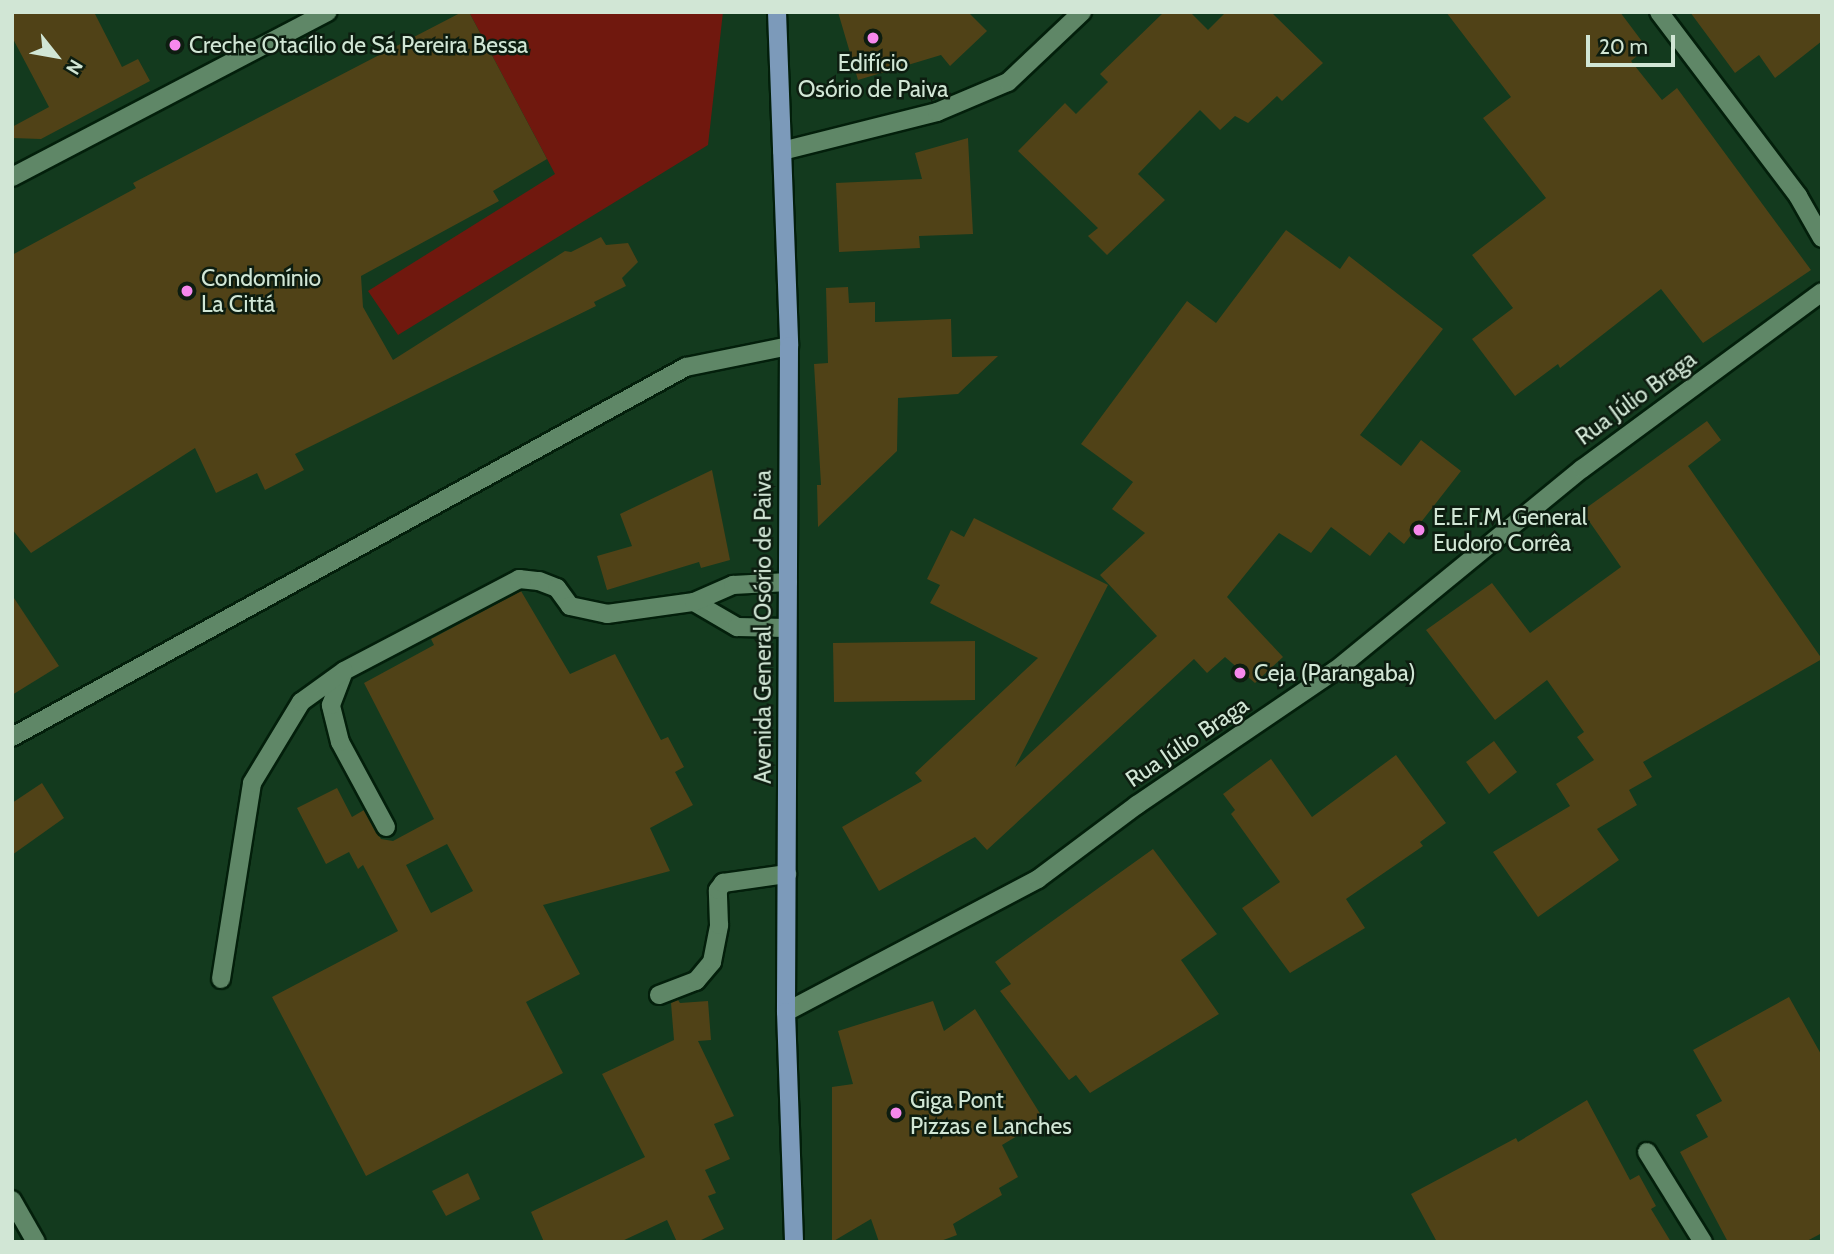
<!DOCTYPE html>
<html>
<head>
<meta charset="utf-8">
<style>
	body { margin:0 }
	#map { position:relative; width:1834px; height:1254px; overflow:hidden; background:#133a1e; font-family:Cabin,sans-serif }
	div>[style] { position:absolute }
	.green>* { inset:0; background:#70180e }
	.building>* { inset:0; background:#504217 }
	.roads { filter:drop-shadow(2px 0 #031f0b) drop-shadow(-2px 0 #031f0b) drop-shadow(0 2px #031f0b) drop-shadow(0 -2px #031f0b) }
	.minor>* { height:18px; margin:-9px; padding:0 9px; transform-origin:9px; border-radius:9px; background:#5f8767 }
	.major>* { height:18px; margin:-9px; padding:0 9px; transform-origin:9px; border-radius:9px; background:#7c9aba }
	.dots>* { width:19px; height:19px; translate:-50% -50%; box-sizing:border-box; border:4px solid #0d1d10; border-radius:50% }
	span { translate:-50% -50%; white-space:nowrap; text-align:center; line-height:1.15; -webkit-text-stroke:5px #0d1d10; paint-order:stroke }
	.poi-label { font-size:23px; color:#d1e6d5 }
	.left { translate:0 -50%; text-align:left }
	.street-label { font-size:23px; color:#d1e6d5 }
	.frame { position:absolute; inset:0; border:14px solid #d1e6d5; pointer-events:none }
	.north { position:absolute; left:21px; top:21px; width:70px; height:70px; -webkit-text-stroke:5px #0d1d10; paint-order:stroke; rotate:121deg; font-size:19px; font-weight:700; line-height:28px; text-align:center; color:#d1e6d5 }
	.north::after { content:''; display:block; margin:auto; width:24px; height:32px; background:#d1e6d5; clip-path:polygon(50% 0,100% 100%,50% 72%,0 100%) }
	.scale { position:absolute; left:1586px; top:35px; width:89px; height:32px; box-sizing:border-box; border:4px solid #d1e6d5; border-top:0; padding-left:9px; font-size:21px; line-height:24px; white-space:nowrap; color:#d1e6d5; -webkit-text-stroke:5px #0d1d10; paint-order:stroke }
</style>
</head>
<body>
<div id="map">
	<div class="green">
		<div style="clip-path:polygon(469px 12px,723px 12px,708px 145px,398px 335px,368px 291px,555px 174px)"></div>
	</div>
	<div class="building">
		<div style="clip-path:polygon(12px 12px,94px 12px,122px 67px,138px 59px,150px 81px,41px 139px,12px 138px,12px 127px,49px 107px,12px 37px)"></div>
		<div style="clip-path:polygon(462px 12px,469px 12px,547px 159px,493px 191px,499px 201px,361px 276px,363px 307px,393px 360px,565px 251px,571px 252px,601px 237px,606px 245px,628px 243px,638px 262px,622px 278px,626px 286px,594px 302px,596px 306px,295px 454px,304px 470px,265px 490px,257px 473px,216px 493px,195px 448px,31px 553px,12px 529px,12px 255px,136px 188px,133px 183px)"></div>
		<div style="clip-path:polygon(838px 12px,968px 12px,987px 31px,950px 66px,941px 55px,858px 80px)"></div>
		<div style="clip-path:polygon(1164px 12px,1190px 12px,1208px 30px,1226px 12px,1271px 12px,1323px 63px,1282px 101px,1277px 96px,1248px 123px,1235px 116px,1220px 130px,1200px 110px,1138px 174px,1165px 200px,1107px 255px,1088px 236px,1098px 228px,1018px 151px,1065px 103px,1076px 114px,1108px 82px,1100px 74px)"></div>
		<div style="clip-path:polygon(1446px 12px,1620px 12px,1647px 48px,1631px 61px,1662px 100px,1677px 88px,1811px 270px,1703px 343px,1661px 289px,1560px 368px,1558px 364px,1515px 396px,1472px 339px,1513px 308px,1472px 255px,1546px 198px,1483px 118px,1511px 97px)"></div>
		<div style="clip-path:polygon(1690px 12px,1822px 12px,1822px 41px,1775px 78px,1759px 55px,1735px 73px)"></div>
		<div style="clip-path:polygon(968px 138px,973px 234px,919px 236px,920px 248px,839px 252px,836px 183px,922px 179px,915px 153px)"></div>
		<div style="clip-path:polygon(1286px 230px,1340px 269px,1349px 256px,1443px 329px,1360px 435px,1401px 466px,1421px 440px,1461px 471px,1404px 544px,1389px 532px,1370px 556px,1331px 527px,1311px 553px,1279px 533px,1227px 597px,1283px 657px,1255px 683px,1225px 657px,1207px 673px,1194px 659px,987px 850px,975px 837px,879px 891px,842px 827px,922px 781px,915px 773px,1038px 658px,930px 603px,940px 585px,927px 579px,951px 530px,964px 537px,974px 518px,1108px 585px,1015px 767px,1157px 636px,1100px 575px,1145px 533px,1112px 509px,1133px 482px,1081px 444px,1187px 301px,1216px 323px)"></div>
		<div style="clip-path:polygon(848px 287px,849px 303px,875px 302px,875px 322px,951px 319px,952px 357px,998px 356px,958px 394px,898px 398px,897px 451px,818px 527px,817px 485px,821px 485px,814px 364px,828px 363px,826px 288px)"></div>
		<div style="clip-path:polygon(1707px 421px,1721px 440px,1688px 466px,1822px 659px,1643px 762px,1652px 777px,1629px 790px,1637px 805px,1597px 829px,1619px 860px,1538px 917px,1493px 852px,1570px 806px,1556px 784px,1594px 760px,1577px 737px,1584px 732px,1547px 680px,1495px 720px,1426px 630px,1492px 583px,1530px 633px,1621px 567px,1582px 511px)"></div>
		<div style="clip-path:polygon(712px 470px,730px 560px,701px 568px,699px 562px,607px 590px,597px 556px,632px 546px,620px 514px)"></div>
		<div style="clip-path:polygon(evenodd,521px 591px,570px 674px,615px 654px,661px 740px,668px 737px,684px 767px,675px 772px,693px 805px,650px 828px,670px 871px,543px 905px,580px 974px,526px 1002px,563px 1073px,366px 1176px,272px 997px,398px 931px,363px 865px,358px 869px,349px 852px,326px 864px,297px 808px,337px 788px,352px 817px,364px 810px,381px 839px,393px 841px,434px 819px,364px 683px,434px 645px,431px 639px,521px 591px,447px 844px,473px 891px,431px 913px,406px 865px,447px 844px)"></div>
		<div style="clip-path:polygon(12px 595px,59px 666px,12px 695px)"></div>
		<div style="clip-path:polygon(975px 641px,975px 700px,834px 702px,833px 643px)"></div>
		<div style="clip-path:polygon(1494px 741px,1517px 772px,1489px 794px,1466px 762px)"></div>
		<div style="clip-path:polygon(1396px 755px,1446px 823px,1420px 842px,1423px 846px,1346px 899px,1365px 928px,1290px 973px,1242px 908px,1280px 882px,1231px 814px,1235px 810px,1223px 794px,1271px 759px,1312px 817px)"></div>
		<div style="clip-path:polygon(42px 783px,64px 818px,12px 855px,12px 803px)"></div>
		<div style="clip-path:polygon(1153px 849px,1217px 934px,1181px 960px,1219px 1014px,1090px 1093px,1076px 1075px,1069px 1080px,1000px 991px,1011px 984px,995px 962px)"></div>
		<div style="clip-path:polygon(1789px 997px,1822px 1056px,1822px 1233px,1805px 1242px,1728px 1242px,1680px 1152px,1708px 1137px,1696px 1115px,1722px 1101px,1693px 1050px)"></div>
		<div style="clip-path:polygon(678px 1000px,680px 1003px,708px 1001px,711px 1040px,698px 1041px,734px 1116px,714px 1124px,730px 1159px,705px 1170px,716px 1193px,708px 1196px,724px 1229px,697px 1242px,677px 1242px,667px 1220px,620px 1242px,544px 1242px,531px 1212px,645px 1157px,602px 1074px,674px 1040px,671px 1003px)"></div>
		<div style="clip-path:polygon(933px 1001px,944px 1031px,975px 1009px,1044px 1120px,1002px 1145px,1018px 1177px,999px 1188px,1002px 1195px,953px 1224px,957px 1235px,938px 1242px,879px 1242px,871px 1219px,832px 1242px,832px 1087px,853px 1084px,838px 1031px)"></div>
		<div style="clip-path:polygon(1587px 1100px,1630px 1180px,1639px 1175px,1656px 1206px,1651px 1209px,1671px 1242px,1437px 1242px,1411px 1194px,1516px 1138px,1518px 1142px)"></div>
		<div style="clip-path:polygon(468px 1173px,480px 1199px,446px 1216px,432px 1191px)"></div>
	</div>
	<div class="roads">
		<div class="minor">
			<div style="left:1659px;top:12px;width:231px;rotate:52.9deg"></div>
			<div style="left:1798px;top:196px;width:48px;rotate:60.3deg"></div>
			<div style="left:782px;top:151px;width:160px;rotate:-14.1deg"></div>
			<div style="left:937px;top:112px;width:77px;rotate:-22.9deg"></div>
			<div style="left:1008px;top:82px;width:102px;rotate:-43.4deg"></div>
			<div style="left:12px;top:177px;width:356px;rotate:-27.6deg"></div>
			<div style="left:694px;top:602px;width:50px;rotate:30.2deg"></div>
			<div style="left:737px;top:627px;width:50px;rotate:1.1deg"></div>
			<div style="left:12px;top:737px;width:769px;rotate:-28.77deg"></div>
			<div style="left:686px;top:367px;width:105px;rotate:-11.5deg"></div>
			<div style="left:386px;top:827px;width:97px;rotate:-118.4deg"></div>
			<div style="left:340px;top:742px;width:38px;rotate:-104deg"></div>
			<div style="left:331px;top:705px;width:36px;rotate:-69deg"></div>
			<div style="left:344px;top:671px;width:198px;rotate:-27.7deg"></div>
			<div style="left:519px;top:579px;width:20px;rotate:6deg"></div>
			<div style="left:539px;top:581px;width:19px;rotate:21deg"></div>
			<div style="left:557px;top:588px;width:22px;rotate:54deg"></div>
			<div style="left:570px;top:606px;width:38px;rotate:12deg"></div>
			<div style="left:607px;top:614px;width:88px;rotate:-7.9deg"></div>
			<div style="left:694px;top:602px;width:43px;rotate:-23.6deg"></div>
			<div style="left:733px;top:585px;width:55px;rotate:-3.1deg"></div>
			<div style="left:221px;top:979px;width:198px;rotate:-81deg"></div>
			<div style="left:252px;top:783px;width:95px;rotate:-58.8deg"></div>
			<div style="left:301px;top:702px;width:53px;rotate:-35.8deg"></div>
			<div style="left:659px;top:995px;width:40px;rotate:-21deg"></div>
			<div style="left:696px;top:981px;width:25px;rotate:-50deg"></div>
			<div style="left:712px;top:962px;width:38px;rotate:-79deg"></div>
			<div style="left:719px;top:925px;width:35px;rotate:-92deg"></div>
			<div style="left:718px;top:890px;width:9px;rotate:-54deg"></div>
			<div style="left:723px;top:883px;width:65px;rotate:-8deg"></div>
			<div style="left:786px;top:1012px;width:285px;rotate:-27.8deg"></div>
			<div style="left:1038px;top:879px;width:124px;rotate:-36.8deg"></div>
			<div style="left:1137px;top:805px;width:240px;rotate:-34.2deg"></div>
			<div style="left:1336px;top:670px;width:318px;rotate:-39.3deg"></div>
			<div style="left:1582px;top:469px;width:298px;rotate:-36.4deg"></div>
			<div style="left:1647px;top:1152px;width:106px;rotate:58.1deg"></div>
			<div style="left:12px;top:1200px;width:48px;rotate:60.3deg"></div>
		</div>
		<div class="major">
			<div style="left:777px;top:12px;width:334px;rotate:87.9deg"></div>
			<div style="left:789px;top:346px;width:666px;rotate:90.26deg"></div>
			<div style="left:786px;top:1012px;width:230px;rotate:88deg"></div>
		</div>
	</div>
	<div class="dots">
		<div style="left:873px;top:38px;background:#f688ed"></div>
		<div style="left:175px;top:45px;background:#f688ed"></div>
		<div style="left:187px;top:291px;background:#f688ed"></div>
		<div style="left:1419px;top:530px;background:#f688ed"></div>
		<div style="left:1240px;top:673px;background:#f688ed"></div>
		<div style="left:896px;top:1113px;background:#f688ed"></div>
	</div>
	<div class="poi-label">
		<span class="left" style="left:189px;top:45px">Creche Otacílio de Sá Pereira Bessa</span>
		<span style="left:873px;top:76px">Edifício<br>Osório de Paiva</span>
		<span class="left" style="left:201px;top:291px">Condomínio<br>La Cittá</span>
		<span class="left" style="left:1433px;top:530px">E.E.F.M. General<br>Eudoro Corrêa</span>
		<span class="left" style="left:1254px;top:673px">Ceja (Parangaba)</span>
		<span class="left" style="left:910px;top:1113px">Giga Pont<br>Pizzas e Lanches</span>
	</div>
	<div class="street-label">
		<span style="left:1636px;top:398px;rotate:-36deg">Rua Júlio Braga</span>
		<span style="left:763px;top:627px;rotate:-90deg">Avenida General Osório de Paiva</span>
		<span style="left:1187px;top:742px;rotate:-34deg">Rua Júlio Braga</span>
	</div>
	<div class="frame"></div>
	<div class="north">N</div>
	<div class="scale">20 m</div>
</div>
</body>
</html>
